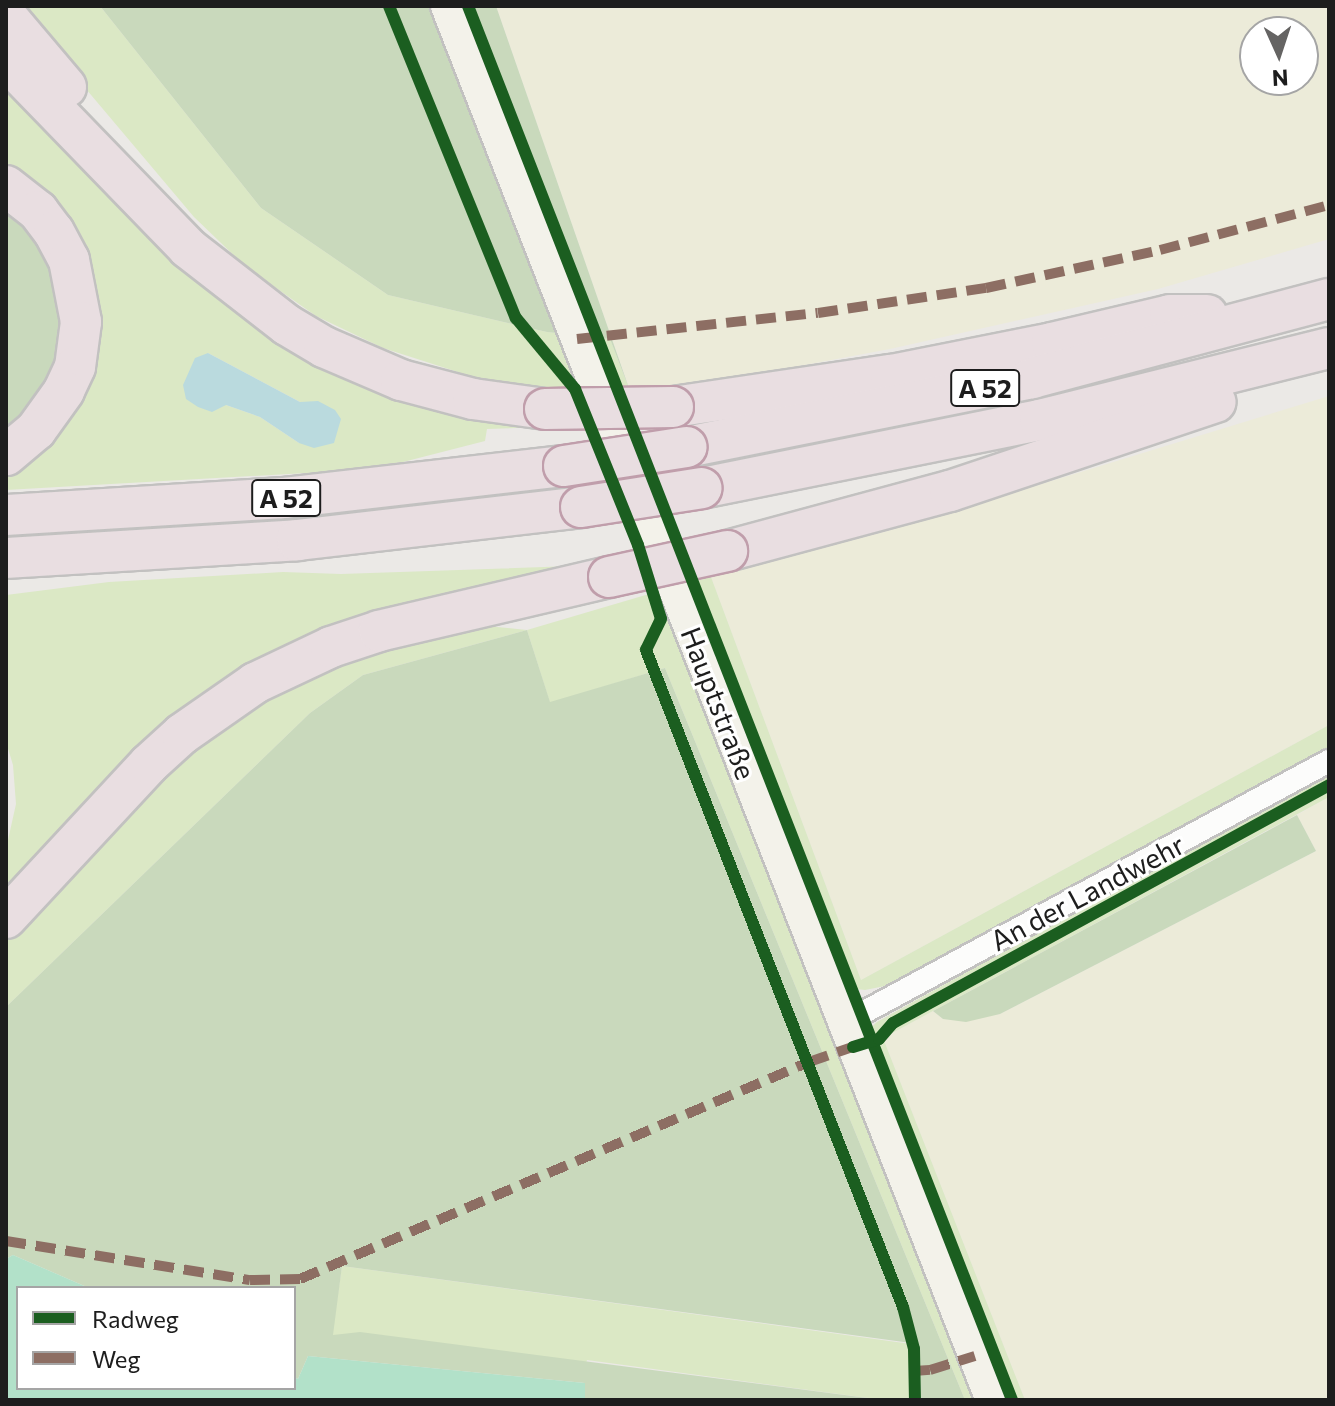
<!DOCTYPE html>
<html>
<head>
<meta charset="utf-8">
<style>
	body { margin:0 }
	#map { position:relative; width:1335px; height:1406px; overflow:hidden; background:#ebe9e6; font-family:Commissioner,sans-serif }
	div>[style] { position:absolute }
	.farmland>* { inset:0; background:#ecebd9 }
	.grass>* { inset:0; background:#dbe8c5 }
	.forest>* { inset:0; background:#c9d9bc }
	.pitch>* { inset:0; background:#b2e1c9 }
	.water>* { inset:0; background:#badade }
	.roads { filter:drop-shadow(2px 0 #c2c1c0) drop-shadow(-2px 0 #c2c1c0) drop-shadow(0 2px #c2c1c0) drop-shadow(0 -2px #c2c1c0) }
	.street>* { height:22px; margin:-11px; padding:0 11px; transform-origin:11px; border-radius:11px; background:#fcfcfb }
	.secondary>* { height:32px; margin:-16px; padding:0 16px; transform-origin:16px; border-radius:16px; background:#f3f2ea }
	.highway>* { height:40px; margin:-20px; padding:0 20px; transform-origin:20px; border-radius:20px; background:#e9dee1 }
	.bridges { filter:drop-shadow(2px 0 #c09eab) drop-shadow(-2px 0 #c09eab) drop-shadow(0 2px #c09eab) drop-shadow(0 -2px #c09eab) }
	.highway-bridge>* { height:40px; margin:-20px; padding:0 20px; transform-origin:20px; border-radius:20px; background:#e9dee1 }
	.quiet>* { height:10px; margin-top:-5px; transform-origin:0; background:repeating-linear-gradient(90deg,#8d6e63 0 20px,transparent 0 30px) }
	.cycleway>* { height:12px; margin:-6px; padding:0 6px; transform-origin:6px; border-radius:6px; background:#1b5e20 }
	span { translate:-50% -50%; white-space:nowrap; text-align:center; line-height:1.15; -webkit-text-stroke:6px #fff; paint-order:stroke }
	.shield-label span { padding:2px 6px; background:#fff; border:2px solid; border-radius:6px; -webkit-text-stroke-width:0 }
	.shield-label { font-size:26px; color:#1d1d1d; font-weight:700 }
	.street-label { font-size:28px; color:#1d1d1d }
	.frame { position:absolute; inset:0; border:8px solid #1d1d1d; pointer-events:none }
	.legend { position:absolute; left:16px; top:1286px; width:280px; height:104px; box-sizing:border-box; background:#fff; border:2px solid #a5a5a5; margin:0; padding:10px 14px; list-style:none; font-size:24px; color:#1d1d1d }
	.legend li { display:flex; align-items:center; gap:16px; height:40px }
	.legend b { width:40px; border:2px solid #a5a5a5 }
	.north { position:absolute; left:1239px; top:16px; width:80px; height:80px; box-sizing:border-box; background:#fff; border:2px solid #a5a5a5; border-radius:50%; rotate:177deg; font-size:22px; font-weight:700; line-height:32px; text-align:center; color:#1d1d1d }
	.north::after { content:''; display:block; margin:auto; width:28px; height:36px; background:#656463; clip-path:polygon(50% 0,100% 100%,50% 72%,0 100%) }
</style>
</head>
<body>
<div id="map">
	<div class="farmland">
		<div style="clip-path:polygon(evenodd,496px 6px,1329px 6px,1329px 239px,1158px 289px,890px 349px,762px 373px,630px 391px,496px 6px,1255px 32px,1303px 32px,1303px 80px,1255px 80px,1255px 32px)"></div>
		<div style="clip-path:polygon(1329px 396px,1329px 725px,861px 980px,711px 577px,891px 530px)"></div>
		<div style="clip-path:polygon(1329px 797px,1329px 1400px,1025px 1400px,883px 1038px,933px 1011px,943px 1019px,1000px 1014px,1316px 851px,1297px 815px)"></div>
	</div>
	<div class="grass">
		<div style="clip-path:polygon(16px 6px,100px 6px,261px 208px,388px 295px,547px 332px,610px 339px,630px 391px,514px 390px,383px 348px,316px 316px,246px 267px,194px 217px)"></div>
		<div style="clip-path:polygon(evenodd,6px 78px,227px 299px,546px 427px,487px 429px,485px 441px,403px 462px,324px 472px,6px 490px,6px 78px,208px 353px,300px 402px,318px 402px,299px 443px,260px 417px,226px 405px,208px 353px)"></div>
		<div style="clip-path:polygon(573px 566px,317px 635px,6px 900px,6px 849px,16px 804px,13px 765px,6px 742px,6px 595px,109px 582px,283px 572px,341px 574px)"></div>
		<div style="clip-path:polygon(711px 577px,861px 980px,1329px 725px,1329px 749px,885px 986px,865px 990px,848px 988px,841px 978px,689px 583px)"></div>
		<div style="clip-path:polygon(666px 589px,983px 1400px,965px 1400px,665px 668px,550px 703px,527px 630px,363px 675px,310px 713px,6px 1007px,6px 938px,158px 782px,209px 740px,262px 703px,327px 670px,382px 649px,487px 626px,527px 630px)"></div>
		<div style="clip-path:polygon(1329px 770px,1329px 797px,883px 1038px,1025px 1400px,1007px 1400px,867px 1044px,866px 1032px,877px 1022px)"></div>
		<div style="clip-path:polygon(342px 1266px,911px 1344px,913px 1400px,883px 1400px,587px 1360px,586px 1364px,332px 1335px)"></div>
	</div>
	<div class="forest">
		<div style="clip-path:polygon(100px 6px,496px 6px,630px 391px,610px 339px,547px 332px,388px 295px,261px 208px)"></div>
		<div style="clip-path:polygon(6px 208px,27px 224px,51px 261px,62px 311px,61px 346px,49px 382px,22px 421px,6px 433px)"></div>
		<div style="clip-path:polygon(527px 630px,550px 702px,665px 668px,965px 1400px,913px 1400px,911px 1343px,342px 1266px,333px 1335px,360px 1332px,883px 1400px,585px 1400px,585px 1383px,308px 1356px,298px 1379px,294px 1377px,294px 1288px,89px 1288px,13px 1255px,6px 1259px,6px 1007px,310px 713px,363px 675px)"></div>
		<div style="clip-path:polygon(1297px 815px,1316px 851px,1000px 1014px,966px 1022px,943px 1019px,933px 1011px)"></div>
	</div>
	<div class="pitch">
		<div style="clip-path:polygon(13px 1255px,89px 1288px,18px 1288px,18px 1388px,294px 1388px,294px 1377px,298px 1379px,308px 1356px,585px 1383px,585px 1400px,6px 1400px,6px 1259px)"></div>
	</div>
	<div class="water">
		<div style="clip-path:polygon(208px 353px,300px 402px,318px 401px,335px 410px,341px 419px,334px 443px,314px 448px,299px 443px,260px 417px,226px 405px,212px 412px,198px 407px,186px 399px,183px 385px,195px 358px)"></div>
	</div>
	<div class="roads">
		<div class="street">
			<div style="left:844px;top:1023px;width:551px;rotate:-28.38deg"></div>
		</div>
		<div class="secondary">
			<div style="left:447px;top:6px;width:1497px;rotate:68.65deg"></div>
		</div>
		<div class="highway">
			<div style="left:6px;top:16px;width:93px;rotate:49.8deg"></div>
			<div style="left:6px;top:60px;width:262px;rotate:45.9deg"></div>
			<div style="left:188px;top:248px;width:125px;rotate:37.9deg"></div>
			<div style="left:287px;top:325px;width:43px;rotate:30.7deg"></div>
			<div style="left:324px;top:347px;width:84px;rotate:23.2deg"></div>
			<div style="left:401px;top:380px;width:74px;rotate:14.8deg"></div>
			<div style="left:473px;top:399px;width:73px;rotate:7.9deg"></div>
			<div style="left:6px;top:186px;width:41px;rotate:38deg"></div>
			<div style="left:38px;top:211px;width:26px;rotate:53deg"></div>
			<div style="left:54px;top:232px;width:32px;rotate:62deg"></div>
			<div style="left:69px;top:260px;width:63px;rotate:79deg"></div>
			<div style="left:81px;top:322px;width:45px;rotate:97.6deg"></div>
			<div style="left:75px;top:367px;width:26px;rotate:115deg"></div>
			<div style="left:64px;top:391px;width:48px;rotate:125.7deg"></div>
			<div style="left:36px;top:430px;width:39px;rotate:140deg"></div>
			<div style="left:673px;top:407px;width:220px;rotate:-8.4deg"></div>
			<div style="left:891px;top:375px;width:164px;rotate:-11.2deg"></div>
			<div style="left:1052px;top:343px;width:121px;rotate:-13.3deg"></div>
			<div style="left:1170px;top:315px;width:37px"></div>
			<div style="left:687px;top:447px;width:352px;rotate:-11.3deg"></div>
			<div style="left:1032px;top:378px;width:307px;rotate:-14.9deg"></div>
			<div style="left:702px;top:488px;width:345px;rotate:-11.4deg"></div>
			<div style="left:1040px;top:420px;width:298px;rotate:-14deg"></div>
			<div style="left:6px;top:515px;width:278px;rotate:-3.5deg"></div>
			<div style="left:283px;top:498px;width:283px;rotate:-6.5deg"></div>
			<div style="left:727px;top:551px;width:231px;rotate:-15.1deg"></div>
			<div style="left:950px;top:491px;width:280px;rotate:-18.5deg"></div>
			<div style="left:6px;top:558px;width:292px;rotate:-3.5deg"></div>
			<div style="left:297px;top:540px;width:286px;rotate:-6.6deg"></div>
			<div style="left:6px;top:918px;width:210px;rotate:-47.1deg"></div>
			<div style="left:149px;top:764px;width:45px;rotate:-42.3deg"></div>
			<div style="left:182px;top:734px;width:89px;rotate:-34.9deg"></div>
			<div style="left:255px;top:683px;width:84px;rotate:-25.3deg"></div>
			<div style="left:331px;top:647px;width:51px;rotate:-18.4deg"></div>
			<div style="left:379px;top:631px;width:236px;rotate:-13.2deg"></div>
		</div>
	</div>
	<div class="bridges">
		<div class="highway-bridge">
			<div style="left:545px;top:409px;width:128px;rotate:-0.9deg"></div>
			<div style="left:564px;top:466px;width:124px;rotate:-8.8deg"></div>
			<div style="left:581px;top:507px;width:122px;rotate:-8.9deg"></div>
			<div style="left:609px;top:577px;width:121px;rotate:-12.4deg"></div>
		</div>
	</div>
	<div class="quiet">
		<div style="left:577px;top:339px;width:242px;rotate:-6.2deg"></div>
		<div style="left:818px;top:313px;width:170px;rotate:-8.5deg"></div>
		<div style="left:986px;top:288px;width:178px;rotate:-12.3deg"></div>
		<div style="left:1160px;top:250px;width:175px;rotate:-14.9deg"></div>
		<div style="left:6px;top:1241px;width:247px;rotate:9.1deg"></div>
		<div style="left:250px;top:1280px;width:50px;rotate:-1.1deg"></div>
		<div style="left:300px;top:1279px;width:553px;rotate:-23.09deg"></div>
		<div style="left:809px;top:1062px;width:52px;rotate:-19.1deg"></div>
		<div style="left:914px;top:1371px;width:16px;rotate:-4deg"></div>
		<div style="left:930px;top:1370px;width:47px;rotate:-17.3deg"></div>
	</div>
	<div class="cycleway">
		<div style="left:389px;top:6px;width:337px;rotate:67.9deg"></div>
		<div style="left:516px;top:318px;width:92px;rotate:50.3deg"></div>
		<div style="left:575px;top:389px;width:168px;rotate:68deg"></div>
		<div style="left:638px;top:545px;width:77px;rotate:72.7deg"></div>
		<div style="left:661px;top:619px;width:34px;rotate:116deg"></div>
		<div style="left:646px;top:650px;width:705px;rotate:68.64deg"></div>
		<div style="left:903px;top:1307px;width:43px;rotate:75.3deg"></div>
		<div style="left:914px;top:1349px;width:51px;rotate:88.9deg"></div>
		<div style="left:468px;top:6px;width:1496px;rotate:68.68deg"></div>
		<div style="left:853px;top:1047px;width:27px;rotate:-17deg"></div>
		<div style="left:879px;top:1039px;width:21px;rotate:-49deg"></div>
		<div style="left:893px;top:1023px;width:497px;rotate:-28.6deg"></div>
	</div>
	<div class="shield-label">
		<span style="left:985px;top:388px">A 52</span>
		<span style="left:286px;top:498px">A 52</span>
	</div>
	<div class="street-label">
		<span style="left:719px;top:703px;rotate:69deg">Hauptstraße</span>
		<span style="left:1087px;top:892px;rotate:-28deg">An der Landwehr</span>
	</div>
	<div class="frame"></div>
	<ul class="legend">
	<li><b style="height:10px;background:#1b5e20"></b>Radweg</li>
	<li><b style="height:10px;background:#8d6e63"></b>Weg</li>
	</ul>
	<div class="north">N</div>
</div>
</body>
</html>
